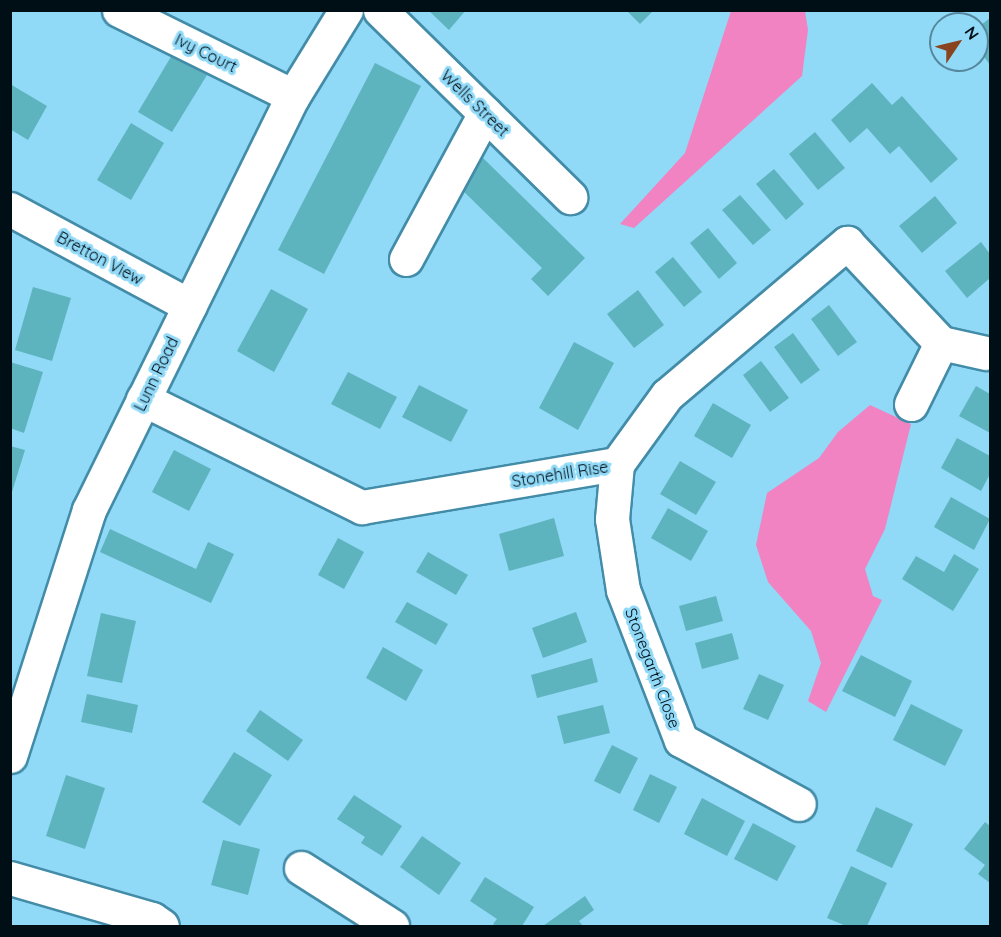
<!DOCTYPE html>
<html>
<head>
<meta charset="utf-8">
<style>
	body { margin:0 }
	#map { position:relative; width:1001px; height:937px; overflow:hidden; background:#90d9f7; font-family:Quicksand,sans-serif }
	div>[style] { position:absolute }
	.green>* { inset:0; background:#f183c2 }
	.building>* { inset:0; background:#5eb4be }
	.roads { filter:drop-shadow(2px 0 #438ca8) drop-shadow(-2px 0 #438ca8) drop-shadow(0 2px #438ca8) drop-shadow(0 -2px #438ca8) }
	.minor>* { height:33px; margin:-16.5px; padding:0 16.5px; transform-origin:16.5px; border-radius:16.5px; background:#fff }
	span { translate:-50% -50%; white-space:nowrap; text-align:center; line-height:1.15; -webkit-text-stroke:6px #90d9f7; paint-order:stroke }
	.street-label { font-size:16px; color:#000e16 }
	.frame { position:absolute; inset:0; border:12px solid #000e16; pointer-events:none }
	.north { position:absolute; left:929px; top:12px; width:60px; height:60px; box-sizing:border-box; background:#90d9f7; border:2px solid #56889d; border-radius:50%; rotate:55deg; font-size:16px; font-weight:700; line-height:24px; text-align:center; color:#000e16 }
	.north::after { content:''; display:block; margin:auto; width:21px; height:27px; background:#89431e; clip-path:polygon(50% 0,100% 100%,50% 72%,0 100%) }
</style>
</head>
<body>
<div id="map">
	<div class="green">
		<div style="clip-path:polygon(731px 11px,805px 11px,808px 30px,802px 76px,634px 228px,620px 224px,685px 153px)"></div>
		<div style="clip-path:polygon(870px 405px,911px 424px,885px 529px,865px 569px,873px 596px,882px 600px,826px 712px,808px 701px,821px 663px,811px 631px,768px 582px,756px 545px,767px 493px,819px 458px,838px 432px)"></div>
	</div>
	<div class="building">
		<div style="clip-path:polygon(428px 10px,466px 10px,449px 30px)"></div>
		<div style="clip-path:polygon(626px 10px,654px 10px,640px 24px)"></div>
		<div style="clip-path:polygon(990px 18px,990px 65px,977px 47px,977px 28px)"></div>
		<div style="clip-path:polygon(172px 55px,207px 75px,172px 132px,138px 112px)"></div>
		<div style="clip-path:polygon(375px 63px,421px 86px,324px 274px,278px 250px)"></div>
		<div style="clip-path:polygon(872px 83px,892px 105px,902px 96px,958px 159px,931px 183px,899px 146px,890px 154px,867px 128px,850px 143px,831px 120px)"></div>
		<div style="clip-path:polygon(10px 84px,47px 106px,28px 140px,10px 129px)"></div>
		<div style="clip-path:polygon(131px 123px,164px 143px,131px 200px,97px 180px)"></div>
		<div style="clip-path:polygon(815px 132px,845px 168px,818px 190px,789px 154px)"></div>
		<div style="clip-path:polygon(483px 158px,585px 258px,548px 296px,531px 279px,542px 268px,457px 185px)"></div>
		<div style="clip-path:polygon(774px 169px,804px 204px,786px 220px,756px 184px)"></div>
		<div style="clip-path:polygon(740px 195px,771px 230px,753px 245px,722px 210px)"></div>
		<div style="clip-path:polygon(935px 196px,957px 223px,922px 253px,899px 226px)"></div>
		<div style="clip-path:polygon(708px 228px,737px 263px,719px 279px,690px 243px)"></div>
		<div style="clip-path:polygon(981px 242px,990px 254px,990px 278px,967px 298px,945px 271px)"></div>
		<div style="clip-path:polygon(673px 257px,702px 292px,684px 307px,655px 272px)"></div>
		<div style="clip-path:polygon(33px 287px,71px 298px,52px 361px,15px 350px)"></div>
		<div style="clip-path:polygon(271px 289px,308px 309px,274px 372px,237px 351px)"></div>
		<div style="clip-path:polygon(638px 290px,664px 325px,634px 348px,607px 314px)"></div>
		<div style="clip-path:polygon(829px 305px,857px 342px,838px 356px,811px 319px)"></div>
		<div style="clip-path:polygon(793px 333px,820px 370px,801px 384px,774px 347px)"></div>
		<div style="clip-path:polygon(574px 342px,614px 363px,578px 430px,539px 408px)"></div>
		<div style="clip-path:polygon(761px 361px,789px 398px,770px 412px,743px 375px)"></div>
		<div style="clip-path:polygon(10px 362px,43px 372px,24px 433px,10px 428px)"></div>
		<div style="clip-path:polygon(348px 372px,397px 397px,380px 429px,331px 404px)"></div>
		<div style="clip-path:polygon(419px 385px,468px 410px,451px 442px,402px 417px)"></div>
		<div style="clip-path:polygon(976px 386px,990px 394px,990px 433px,959px 416px)"></div>
		<div style="clip-path:polygon(713px 403px,751px 425px,732px 458px,694px 436px)"></div>
		<div style="clip-path:polygon(957px 438px,990px 456px,990px 474px,981px 491px,941px 468px)"></div>
		<div style="clip-path:polygon(10px 446px,25px 450px,11px 495px,10px 495px)"></div>
		<div style="clip-path:polygon(174px 450px,211px 469px,189px 511px,152px 492px)"></div>
		<div style="clip-path:polygon(680px 461px,716px 482px,696px 515px,660px 494px)"></div>
		<div style="clip-path:polygon(951px 497px,990px 519px,974px 550px,934px 527px)"></div>
		<div style="clip-path:polygon(668px 508px,708px 531px,691px 561px,651px 538px)"></div>
		<div style="clip-path:polygon(554px 518px,564px 556px,509px 571px,499px 534px)"></div>
		<div style="clip-path:polygon(110px 529px,196px 569px,208px 542px,234px 554px,211px 603px,100px 552px)"></div>
		<div style="clip-path:polygon(338px 538px,364px 552px,344px 589px,318px 575px)"></div>
		<div style="clip-path:polygon(428px 552px,468px 575px,456px 595px,416px 572px)"></div>
		<div style="clip-path:polygon(954px 554px,979px 569px,953px 611px,902px 579px,916px 556px,944px 572px)"></div>
		<div style="clip-path:polygon(716px 596px,723px 621px,686px 631px,679px 606px)"></div>
		<div style="clip-path:polygon(407px 602px,448px 624px,436px 645px,395px 622px)"></div>
		<div style="clip-path:polygon(576px 612px,587px 642px,543px 658px,532px 628px)"></div>
		<div style="clip-path:polygon(101px 613px,136px 621px,122px 683px,87px 676px)"></div>
		<div style="clip-path:polygon(732px 633px,739px 659px,702px 669px,695px 643px)"></div>
		<div style="clip-path:polygon(383px 647px,423px 670px,406px 701px,366px 678px)"></div>
		<div style="clip-path:polygon(861px 655px,912px 681px,895px 717px,842px 691px)"></div>
		<div style="clip-path:polygon(592px 658px,598px 682px,537px 698px,531px 675px)"></div>
		<div style="clip-path:polygon(759px 674px,784px 685px,768px 720px,743px 709px)"></div>
		<div style="clip-path:polygon(87px 694px,138px 705px,132px 733px,81px 722px)"></div>
		<div style="clip-path:polygon(911px 704px,963px 730px,945px 766px,893px 740px)"></div>
		<div style="clip-path:polygon(603px 705px,610px 733px,564px 744px,557px 716px)"></div>
		<div style="clip-path:polygon(260px 710px,303px 740px,288px 761px,246px 731px)"></div>
		<div style="clip-path:polygon(612px 745px,638px 758px,620px 794px,594px 781px)"></div>
		<div style="clip-path:polygon(234px 752px,272px 775px,240px 826px,202px 802px)"></div>
		<div style="clip-path:polygon(650px 774px,677px 787px,659px 823px,633px 810px)"></div>
		<div style="clip-path:polygon(66px 775px,105px 788px,85px 849px,46px 836px)"></div>
		<div style="clip-path:polygon(354px 795px,402px 826px,382px 856px,361px 843px,365px 837px,337px 819px)"></div>
		<div style="clip-path:polygon(702px 798px,745px 821px,727px 856px,684px 834px)"></div>
		<div style="clip-path:polygon(876px 807px,913px 824px,892px 868px,856px 851px)"></div>
		<div style="clip-path:polygon(985px 822px,990px 826px,990px 883px,978px 874px,985px 865px,964px 849px)"></div>
		<div style="clip-path:polygon(753px 823px,796px 846px,777px 881px,734px 859px)"></div>
		<div style="clip-path:polygon(422px 836px,461px 863px,439px 895px,400px 867px)"></div>
		<div style="clip-path:polygon(223px 840px,260px 849px,248px 895px,211px 885px)"></div>
		<div style="clip-path:polygon(851px 866px,887px 883px,867px 926px,846px 926px,827px 918px)"></div>
		<div style="clip-path:polygon(485px 877px,534px 907px,522px 926px,496px 926px,493px 924px,497px 919px,470px 901px)"></div>
		<div style="clip-path:polygon(585px 896px,594px 910px,579px 921px,583px 926px,543px 926px)"></div>
	</div>
	<div class="roads">
		<div class="minor">
			<div style="left:119px;top:10px;width:194px;rotate:26.3deg"></div>
			<div style="left:380px;top:10px;width:267px;rotate:44.5deg"></div>
			<div style="left:10px;top:209px;width:204px;rotate:28.3deg"></div>
			<div style="left:406px;top:259px;width:166px;rotate:-61.6deg"></div>
			<div style="left:941px;top:343px;width:46px;rotate:12.5deg"></div>
			<div style="left:143px;top:399px;width:244px;rotate:26.3deg"></div>
			<div style="left:362px;top:507px;width:259px;rotate:-9.6deg"></div>
			<div style="left:617px;top:464px;width:85px;rotate:-54.1deg"></div>
			<div style="left:667px;top:395px;width:236px;rotate:-40.2deg"></div>
			<div style="left:847px;top:243px;width:137px;rotate:46.8deg"></div>
			<div style="left:941px;top:343px;width:68px;rotate:116.2deg"></div>
			<div style="left:617px;top:464px;width:55px;rotate:95.2deg"></div>
			<div style="left:612px;top:519px;width:72px;rotate:81.2deg"></div>
			<div style="left:623px;top:590px;width:161px;rotate:68.9deg"></div>
			<div style="left:681px;top:740px;width:134px;rotate:28.5deg"></div>
			<div style="left:10px;top:756px;width:258px;rotate:-72.2deg"></div>
			<div style="left:89px;top:510px;width:462px;rotate:-63.8deg"></div>
			<div style="left:293px;top:96px;width:101px;rotate:-58.4deg"></div>
			<div style="left:301px;top:868px;width:108px;rotate:32.5deg"></div>
			<div style="left:10px;top:878px;width:148px;rotate:16.1deg"></div>
			<div style="left:152px;top:919px;width:12px;rotate:35deg"></div>
		</div>
	</div>
	<div class="street-label">
		<span style="left:206px;top:53px;rotate:26deg">Ivy Court</span>
		<span style="left:475px;top:103px;rotate:44deg">Wells Street</span>
		<span style="left:100px;top:258px;rotate:28deg">Bretton View</span>
		<span style="left:156px;top:374px;rotate:-64deg">Lunn Road</span>
		<span style="left:560px;top:474px;rotate:-9deg">Stonehill Rise</span>
		<span style="left:653px;top:668px;rotate:69deg">Stonegarth Close</span>
	</div>
	<div class="frame"></div>
	<div class="north">N</div>
</div>
</body>
</html>
